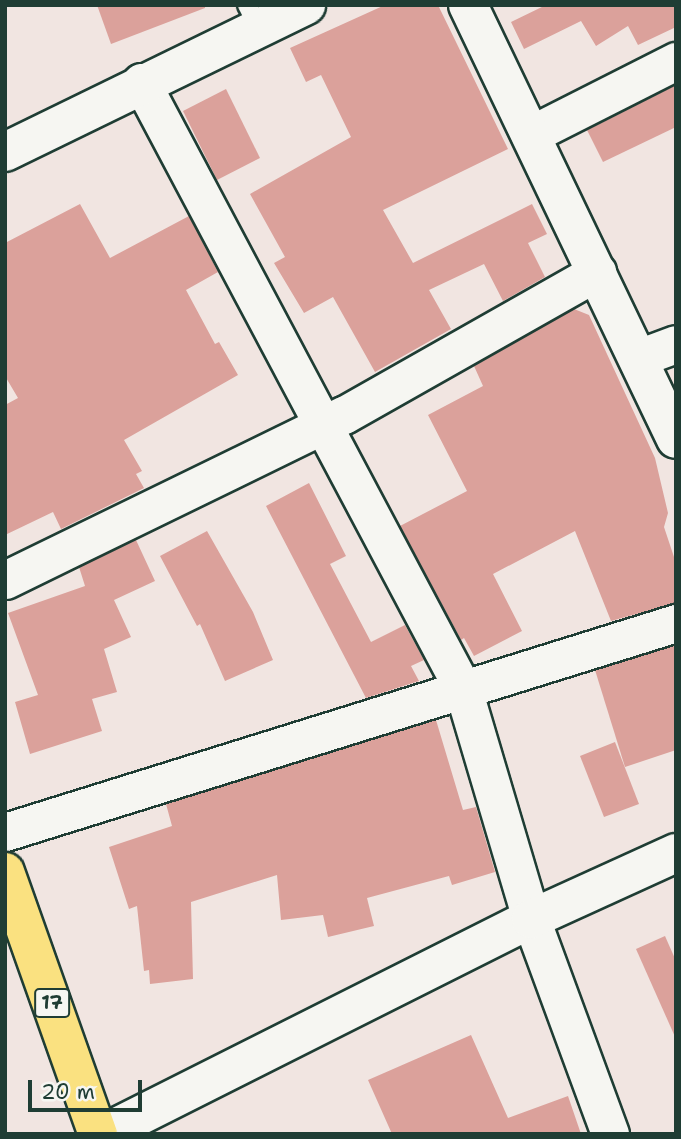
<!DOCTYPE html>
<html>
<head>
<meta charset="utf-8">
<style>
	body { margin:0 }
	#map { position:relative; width:681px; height:1139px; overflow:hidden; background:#f1e5e1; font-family:"Shantell Sans",sans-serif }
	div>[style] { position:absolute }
	.building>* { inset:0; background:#dba19b }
	.roads { filter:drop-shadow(2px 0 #1f3d34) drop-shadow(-2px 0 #1f3d34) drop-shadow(0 2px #1f3d34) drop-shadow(0 -2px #1f3d34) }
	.service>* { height:18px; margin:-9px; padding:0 9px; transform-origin:9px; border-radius:9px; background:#f6f6f2 }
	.minor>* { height:37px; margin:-18.5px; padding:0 18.5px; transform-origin:18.5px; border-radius:18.5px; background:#f6f6f2 }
	.tertiary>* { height:38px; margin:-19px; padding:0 19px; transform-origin:19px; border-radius:19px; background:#f6f6f2 }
	.trunk>* { height:38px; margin:-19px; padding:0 19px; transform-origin:19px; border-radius:19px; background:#fae180 }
	span { translate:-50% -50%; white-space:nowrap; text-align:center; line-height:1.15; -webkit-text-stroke:5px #f6f6f2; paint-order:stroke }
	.shield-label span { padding:2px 5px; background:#f6f6f2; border:2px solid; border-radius:5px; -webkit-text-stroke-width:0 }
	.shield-label { font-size:19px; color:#1f3d34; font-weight:700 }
	.frame { position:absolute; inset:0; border:7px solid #1f3d34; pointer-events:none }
	.scale { position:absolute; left:28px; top:1080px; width:114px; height:32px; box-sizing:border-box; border:4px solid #1f3d34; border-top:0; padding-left:9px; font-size:21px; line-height:24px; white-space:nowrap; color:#1f3d34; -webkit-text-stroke:5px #f6f6f2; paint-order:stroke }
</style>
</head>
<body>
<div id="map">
	<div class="building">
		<div style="clip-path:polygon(97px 5px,205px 5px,205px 8px,111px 44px)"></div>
		<div style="clip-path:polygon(385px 5px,438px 5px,508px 149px,383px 210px,413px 263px,532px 204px,547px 234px,528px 243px,545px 277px,503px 301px,484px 264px,429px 290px,451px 329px,375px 372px,333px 297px,304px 313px,274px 263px,285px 257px,250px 194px,351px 137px,321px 75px,306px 82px,290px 48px)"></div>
		<div style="clip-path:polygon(546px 5px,676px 5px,676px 27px,638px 45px,628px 26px,596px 46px,581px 21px,524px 49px,511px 22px)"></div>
		<div style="clip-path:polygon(676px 85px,676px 127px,603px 162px,587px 130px)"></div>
		<div style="clip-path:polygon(226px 89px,260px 158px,217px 180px,183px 111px)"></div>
		<div style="clip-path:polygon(80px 204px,110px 258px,189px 216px,218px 272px,186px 290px,215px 344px,219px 342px,238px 375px,124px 440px,142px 471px,136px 474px,144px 488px,61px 529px,53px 512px,5px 535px,5px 405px,18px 398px,5px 376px,5px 243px)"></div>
		<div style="clip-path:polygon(574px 309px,589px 315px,655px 458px,668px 513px,664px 527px,676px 563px,676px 603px,611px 621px,575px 531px,493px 574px,522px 631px,474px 656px,464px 638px,461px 640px,400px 526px,467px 491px,428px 415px,483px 386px,474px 366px)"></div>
		<div style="clip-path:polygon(309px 483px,346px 556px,330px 564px,371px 642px,405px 625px,424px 660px,411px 666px,419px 681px,366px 698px,266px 506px)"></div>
		<div style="clip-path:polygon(207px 531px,253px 612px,273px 660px,225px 681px,200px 624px,197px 626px,160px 556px)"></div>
		<div style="clip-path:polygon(136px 540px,155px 581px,114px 600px,131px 637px,104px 649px,117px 692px,92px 699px,102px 731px,30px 754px,15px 702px,38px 695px,8px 613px,85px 586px,79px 567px)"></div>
		<div style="clip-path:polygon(676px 645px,676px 750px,625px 767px,595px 670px)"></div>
		<div style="clip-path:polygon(436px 720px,463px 810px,476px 807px,495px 872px,452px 885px,449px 876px,367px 898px,374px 926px,328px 937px,323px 915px,281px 920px,277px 875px,191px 902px,193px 979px,150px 984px,149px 970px,144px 971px,137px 906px,129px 909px,109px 847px,172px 826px,166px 804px)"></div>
		<div style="clip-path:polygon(615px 742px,639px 804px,604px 817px,580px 756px)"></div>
		<div style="clip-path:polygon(665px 936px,676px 961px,676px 1039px,636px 949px)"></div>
		<div style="clip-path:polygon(471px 1035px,508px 1118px,568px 1096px,581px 1134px,392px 1134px,368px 1080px)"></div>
	</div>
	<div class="roads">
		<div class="service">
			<div style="left:247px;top:5px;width:25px;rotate:63deg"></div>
		</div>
		<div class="minor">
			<div style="left:141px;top:82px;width:687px;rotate:62.06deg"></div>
			<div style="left:463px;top:689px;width:240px;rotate:73.5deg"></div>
			<div style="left:531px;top:919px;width:229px;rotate:69.8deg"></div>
			<div style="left:530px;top:135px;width:164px;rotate:-26.9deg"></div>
			<div style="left:638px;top:358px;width:40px;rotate:-20.2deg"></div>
			<div style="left:5px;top:580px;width:377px;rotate:-26deg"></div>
			<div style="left:344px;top:415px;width:291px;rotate:-29.5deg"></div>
			<div style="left:5px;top:832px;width:703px;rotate:-17.3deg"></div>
		</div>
		<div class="tertiary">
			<div style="left:468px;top:5px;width:481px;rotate:64.4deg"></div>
			<div style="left:5px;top:152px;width:335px;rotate:-26deg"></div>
			<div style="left:103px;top:1134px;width:479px;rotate:-26.7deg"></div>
			<div style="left:531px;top:919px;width:159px;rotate:-24.5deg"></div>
		</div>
		<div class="trunk">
			<div style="left:5px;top:872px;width:278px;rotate:70.5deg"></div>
		</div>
	</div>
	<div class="shield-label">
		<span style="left:52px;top:1003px">17</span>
	</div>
	<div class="frame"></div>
	<div class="scale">20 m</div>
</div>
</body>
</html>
